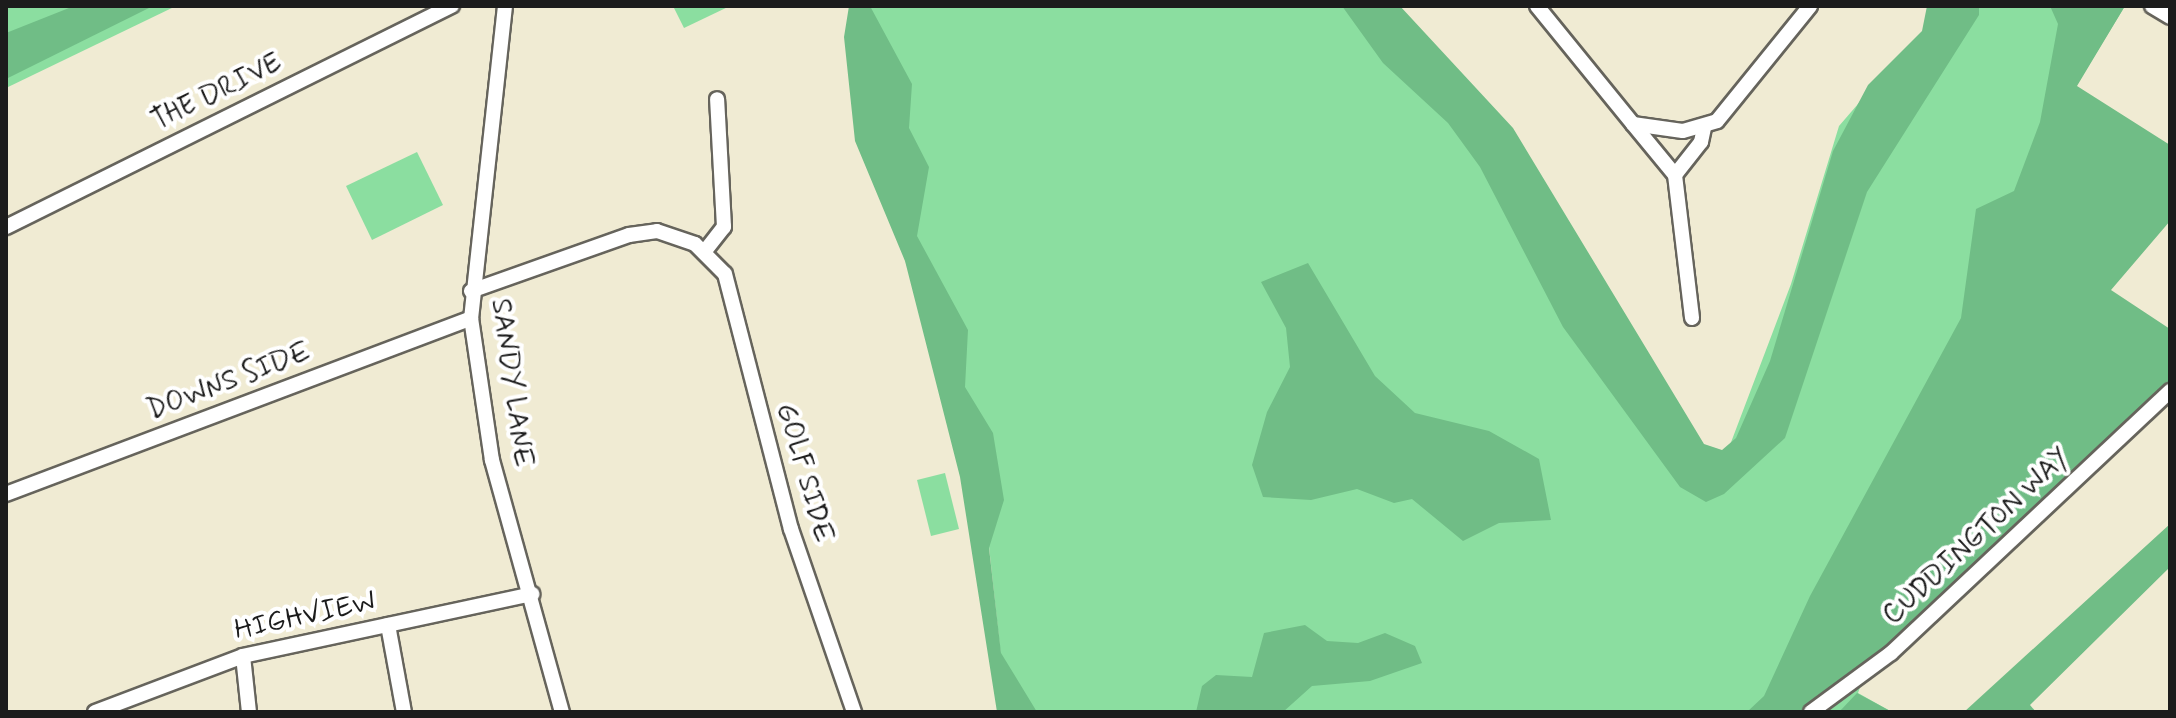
<!DOCTYPE html>
<html>
<head>
<meta charset="utf-8">
<style>
	body { margin:0 }
	#map { position:relative; width:2176px; height:718px; overflow:hidden; background:#f0ebd3; font-family:Mynerve,sans-serif }
	div>[style] { position:absolute }
	.green>* { inset:0; background:#8bdea0 }
	.forest>* { inset:0; background:#70bd86 }
	.roads { filter:drop-shadow(2px 0 #66645c) drop-shadow(-2px 0 #66645c) drop-shadow(0 2px #66645c) drop-shadow(0 -2px #66645c) }
	.minor>* { height:14px; margin:-7px; padding:0 7px; transform-origin:7px; border-radius:7px; background:#fff }
	span { translate:-50% -50%; white-space:nowrap; text-align:center; line-height:1.15; -webkit-text-stroke:8px #fff; paint-order:stroke }
	.street-label { font-size:28px; color:#1c1c1c }
	.frame { position:absolute; inset:0; border:8px solid #1c1c1c; pointer-events:none }
</style>
</head>
<body>
<div id="map">
	<div class="green">
		<div style="clip-path:polygon(6px 6px,176px 6px,6px 88px)"></div>
		<div style="clip-path:polygon(673px 6px,730px 6px,684px 28px)"></div>
		<div style="clip-path:polygon(864px 6px,1380px 6px,1719px 474px,1791px 284px,1839px 126px,1908px 46px,1962px 6px,2125px 6px,2076px 86px,1858px 693px,1892px 712px,1007px 712px,985px 510px,875px 166px)"></div>
		<div style="clip-path:polygon(417px 152px,443px 205px,372px 240px,346px 186px)"></div>
		<div style="clip-path:polygon(945px 473px,959px 529px,931px 536px,917px 480px)"></div>
	</div>
	<div class="forest">
		<div style="clip-path:polygon(74px 6px,153px 6px,6px 79px,6px 33px)"></div>
		<div style="clip-path:polygon(849px 6px,870px 6px,912px 84px,909px 128px,929px 167px,917px 236px,968px 330px,965px 387px,993px 433px,1004px 500px,989px 548px,1001px 653px,1037px 712px,997px 712px,960px 477px,905px 261px,855px 141px,844px 37px)"></div>
		<div style="clip-path:polygon(1342px 6px,1400px 6px,1513px 128px,1704px 444px,1722px 450px,1736px 438px,1770px 361px,1833px 151px,1868px 85px,1922px 31px,1927px 6px,1979px 6px,1979px 15px,1867px 192px,1785px 438px,1724px 494px,1706px 502px,1680px 487px,1563px 327px,1480px 167px,1448px 123px,1383px 63px)"></div>
		<div style="clip-path:polygon(2050px 6px,2125px 6px,2077px 86px,2170px 145px,2170px 221px,2111px 290px,2170px 329px,2170px 397px,1961px 598px,1896px 645px,1822px 712px,1747px 712px,1764px 696px,1810px 596px,1961px 318px,1976px 209px,2014px 191px,2040px 122px,2058px 24px)"></div>
		<div style="clip-path:polygon(1308px 263px,1375px 376px,1415px 413px,1489px 431px,1539px 459px,1551px 520px,1499px 523px,1463px 541px,1412px 499px,1394px 503px,1357px 489px,1311px 500px,1263px 497px,1252px 465px,1267px 412px,1290px 367px,1286px 328px,1261px 282px)"></div>
		<div style="clip-path:polygon(2170px 524px,2170px 567px,2030px 705px,2036px 712px,1964px 712px)"></div>
		<div style="clip-path:polygon(1305px 625px,1327px 641px,1358px 643px,1385px 633px,1415px 646px,1422px 663px,1370px 681px,1312px 686px,1283px 712px,1196px 712px,1202px 686px,1216px 675px,1252px 677px,1264px 633px)"></div>
		<div style="clip-path:polygon(1857px 693px,1892px 712px,1839px 712px)"></div>
	</div>
	<div class="roads">
		<div class="minor">
			<div style="left:505px;top:6px;width:314px;rotate:96.2deg"></div>
			<div style="left:471px;top:318px;width:144px;rotate:81.6deg"></div>
			<div style="left:492px;top:460px;width:262px;rotate:74.5deg"></div>
			<div style="left:1537px;top:6px;width:152px;rotate:50.9deg"></div>
			<div style="left:1633px;top:124px;width:50px;rotate:8deg"></div>
			<div style="left:1683px;top:131px;width:35px;rotate:-16deg"></div>
			<div style="left:1717px;top:121px;width:148px;rotate:-51deg"></div>
			<div style="left:2152px;top:6px;width:21px;rotate:31deg"></div>
			<div style="left:1633px;top:124px;width:66px;rotate:50.5deg"></div>
			<div style="left:1675px;top:175px;width:144px;rotate:83.2deg"></div>
			<div style="left:1675px;top:175px;width:42px;rotate:-51.8deg"></div>
			<div style="left:1701px;top:142px;width:14px;rotate:-78deg"></div>
			<div style="left:6px;top:227px;width:498px;rotate:-26.4deg"></div>
			<div style="left:705px;top:251px;width:31px;rotate:-52deg"></div>
			<div style="left:724px;top:227px;width:128px;rotate:-93.1deg"></div>
			<div style="left:471px;top:291px;width:168px;rotate:-19.5deg"></div>
			<div style="left:629px;top:235px;width:28px;rotate:-8deg"></div>
			<div style="left:657px;top:231px;width:40px;rotate:18.9deg"></div>
			<div style="left:695px;top:244px;width:42px;rotate:45deg"></div>
			<div style="left:725px;top:274px;width:263px;rotate:75.5deg"></div>
			<div style="left:791px;top:529px;width:194px;rotate:71deg"></div>
			<div style="left:6px;top:494px;width:497px;rotate:-20.7deg"></div>
			<div style="left:388px;top:625px;width:88px;rotate:79.6deg"></div>
			<div style="left:243px;top:656px;width:56px;rotate:83.9deg"></div>
			<div style="left:95px;top:712px;width:158px;rotate:-20.7deg"></div>
			<div style="left:243px;top:656px;width:296px;rotate:-12.1deg"></div>
			<div style="left:1811px;top:712px;width:99px;rotate:-36.4deg"></div>
			<div style="left:1891px;top:653px;width:383px;rotate:-43.2deg"></div>
		</div>
	</div>
	<div class="street-label">
		<span style="left:217px;top:93px;rotate:-26deg">THE DRIVE</span>
		<span style="left:229px;top:382px;rotate:-21deg">DOWNS SIDE</span>
		<span style="left:511px;top:383px;rotate:82deg">SANDY LANE</span>
		<span style="left:804px;top:473px;rotate:74deg">GOLF SIDE</span>
		<span style="left:1977px;top:537px;rotate:-43deg">CUDDINGTON WAY</span>
		<span style="left:305px;top:617px;rotate:-12deg">HIGHVIEW</span>
	</div>
	<div class="frame"></div>
</div>
</body>
</html>
